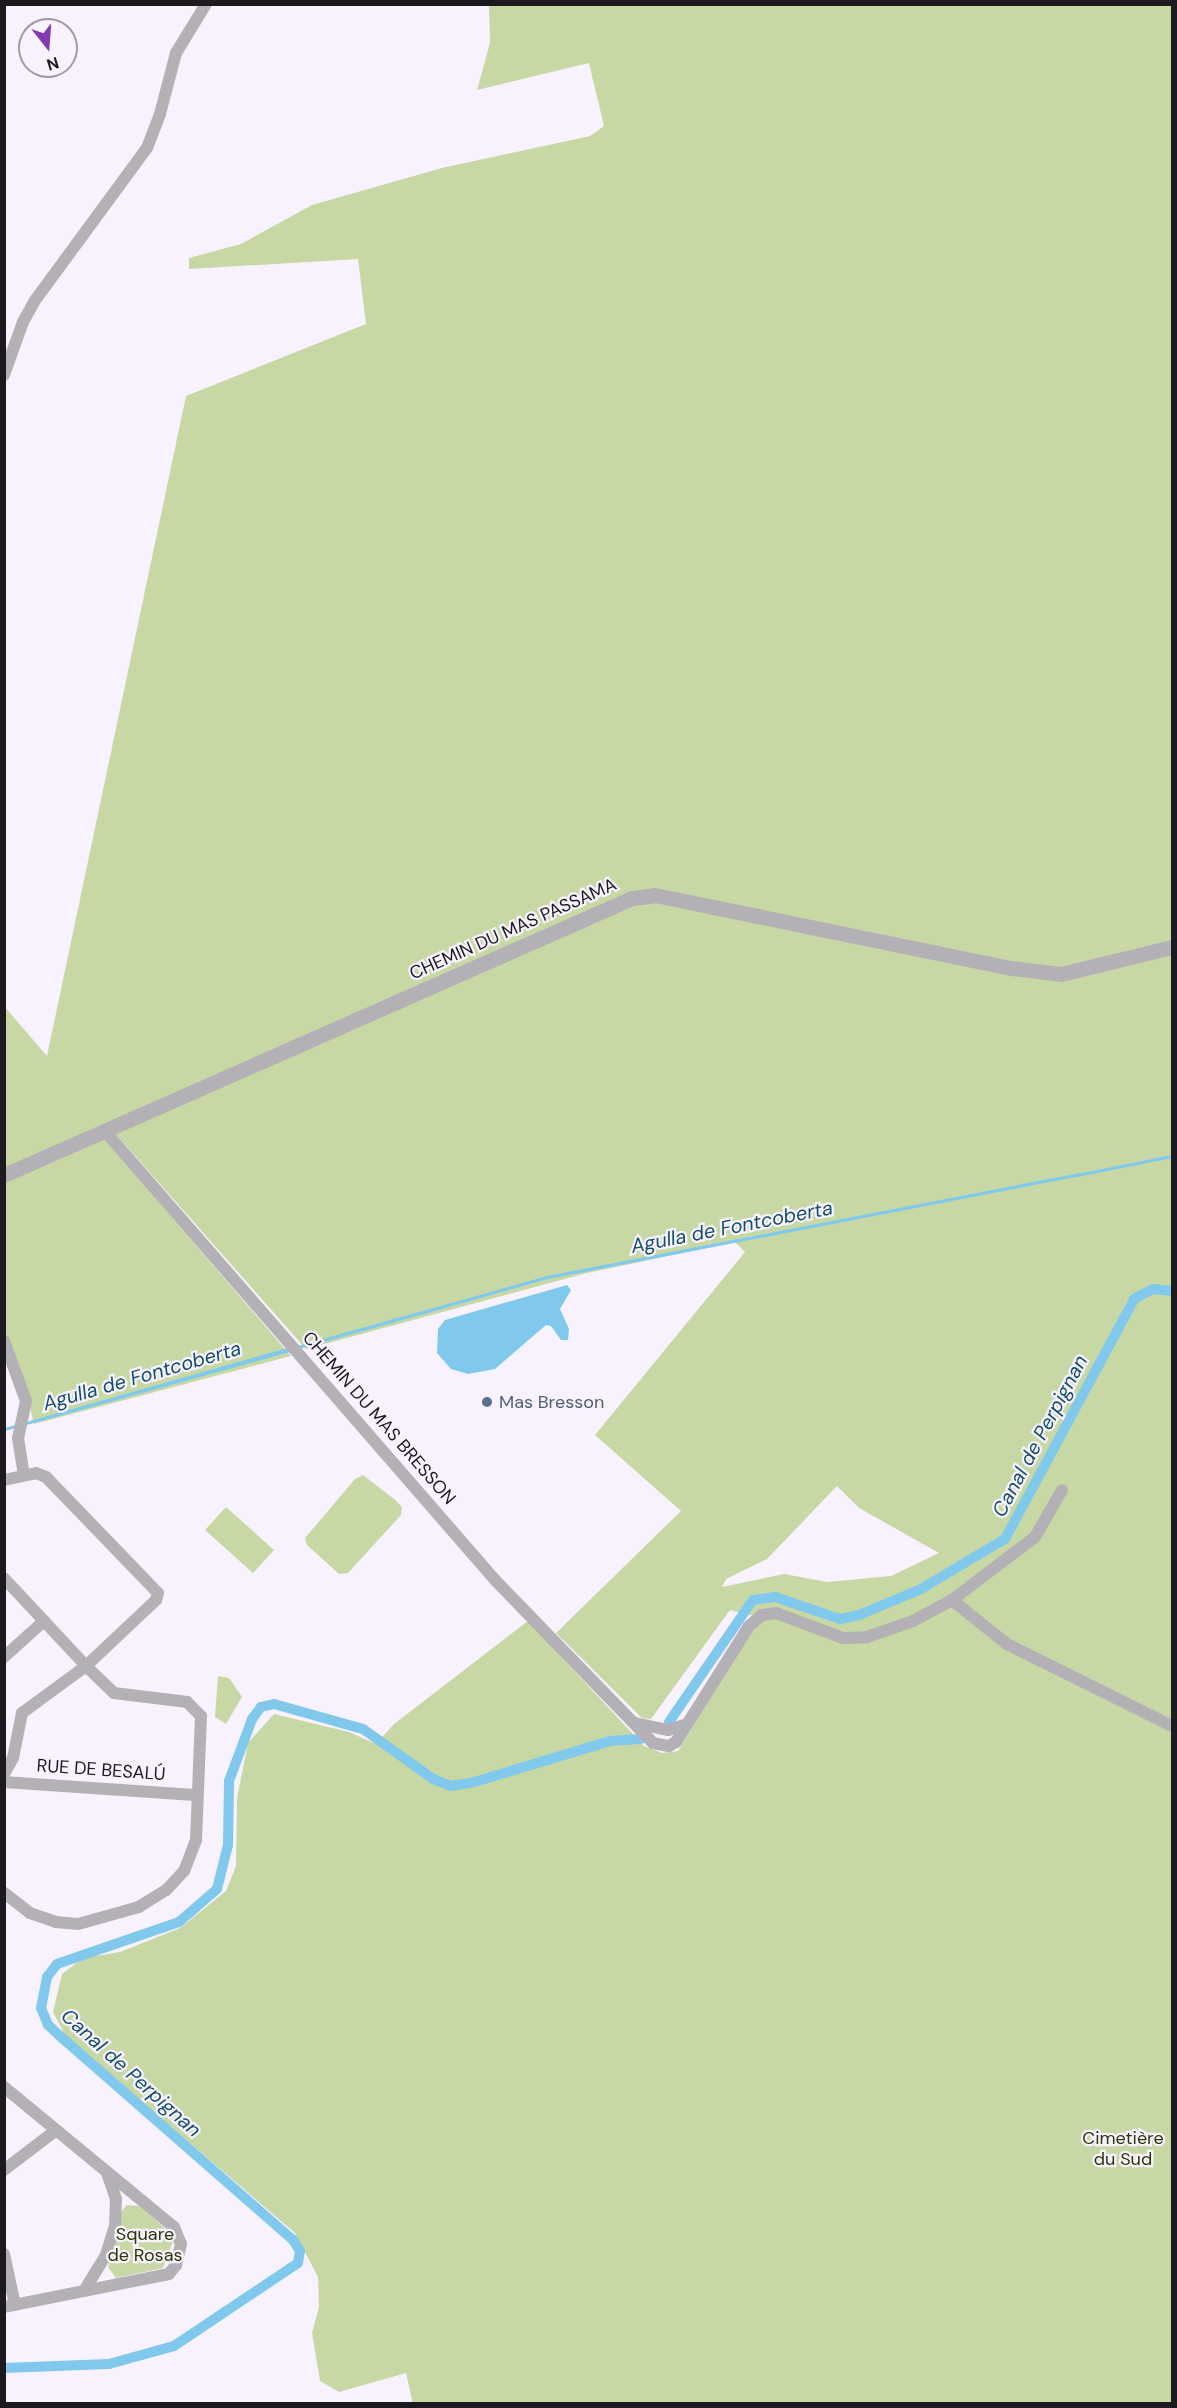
<!DOCTYPE html>
<html>
<head>
<meta charset="utf-8">
<style>
	body { margin:0 }
	#map { position:relative; width:1177px; height:2408px; overflow:hidden; background:#f8f2ff; font-family:"DM Sans",sans-serif }
	div>[style] { position:absolute }
	.green>* { inset:0; background:#c7d8a4 }
	.water>* { inset:0; background:#80c9ec }
	.stream>* { height:3px; margin:-1.5px; padding:0 1.5px; transform-origin:1.5px; border-radius:1.5px; background:#80c9ec }
	.canal>* { height:10px; margin:-5px; padding:0 5px; transform-origin:5px; border-radius:5px; background:#80c9ec }
	.minor>* { height:12px; margin:-6px; padding:0 6px; transform-origin:6px; border-radius:6px; background:#b4b1b6 }
	.tertiary>* { height:15px; margin:-7.5px; padding:0 7.5px; transform-origin:7.5px; border-radius:7.5px; background:#b4b1b6 }
	.dots>* { width:16px; height:16px; translate:-50% -50%; box-sizing:border-box; border:3px solid #f8f2ff; border-radius:50% }
	span { translate:-50% -50%; white-space:nowrap; text-align:center; line-height:1.15; -webkit-text-stroke:4.5px #f8f2ff; paint-order:stroke }
	.street-label { font-size:18px; color:#1c1a1f }
	.service-label { font-size:18px; color:#4e5e75 }
	.left { translate:0 -50%; text-align:left }
	.park-label { font-size:18px; color:#2b3705 }
	.water-label { font-size:20px; color:#134f67; font-style:italic }
	.frame { position:absolute; inset:0; border:6px solid #1c1a1f; pointer-events:none }
	.north { position:absolute; left:18px; top:18px; width:60px; height:60px; box-sizing:border-box; background:#f8f2ff; border:2px solid #a09ca5; border-radius:50%; rotate:163deg; font-size:16px; font-weight:700; line-height:24px; text-align:center; color:#1c1a1f }
	.north::after { content:''; display:block; margin:auto; width:21px; height:27px; background:#823bae; clip-path:polygon(50% 0,100% 100%,50% 72%,0 100%) }
</style>
</head>
<body>
<div id="map">
	<div class="green">
		<div style="clip-path:polygon(489px 5px,1172px 5px,1172px 942px,1061px 968px,1012px 963px,655px 889px,5px 1169px,4px 1006px,47px 1056px,186px 396px,366px 324px,358px 259px,189px 269px,189px 258px,241px 244px,312px 205px,442px 168px,590px 136px,604px 126px,589px 63px,477px 90px,490px 43px)"></div>
		<div style="clip-path:polygon(evenodd,655px 900px,1061px 980px,1172px 953px,1172px 1720px,1010px 1640px,952px 1594px,911px 1617px,866px 1633px,844px 1633px,776px 1608px,754px 1616px,730px 1610px,651px 1719px,642px 1718px,556px 1633px,681px 1511px,595px 1435px,745px 1252px,735px 1242px,587px 1273px,306px 1349px,114px 1132px,634px 904px,655px 900px,837px 1486px,859px 1508px,939px 1553px,891px 1576px,827px 1582px,784px 1574px,722px 1587px,726px 1579px,767px 1559px,837px 1486px)"></div>
		<div style="clip-path:polygon(103px 1137px,291px 1356px,34px 1424px,22px 1376px,5px 1334px,4px 1182px)"></div>
		<div style="clip-path:polygon(363px 1475px,394px 1499px,402px 1507px,401px 1515px,348px 1573px,339px 1574px,307px 1545px,305px 1538px,355px 1479px)"></div>
		<div style="clip-path:polygon(226px 1507px,274px 1550px,253px 1573px,205px 1530px)"></div>
		<div style="clip-path:polygon(951px 1606px,1172px 1731px,1172px 2403px,413px 2404px,406px 2373px,339px 2392px,320px 2381px,312px 2333px,319px 2307px,318px 2277px,295px 2233px,66px 2037px,53px 2012px,62px 1974px,83px 1958px,120px 1952px,180px 1928px,226px 1891px,236px 1866px,237px 1798px,248px 1743px,274px 1714px,349px 1732px,376px 1744px,394px 1724px,528px 1621px,644px 1746px,662px 1753px,678px 1751px,753px 1629px,764px 1619px,775px 1618px,842px 1643px)"></div>
		<div style="clip-path:polygon(218px 1676px,229px 1678px,242px 1697px,226px 1724px,215px 1717px)"></div>
		<div style="clip-path:polygon(127px 2205px,139px 2206px,167px 2230px,173px 2241px,163px 2268px,116px 2278px,108px 2267px,120px 2232px,121px 2212px)"></div>
	</div>
	<div class="water">
		<div style="clip-path:polygon(1080px 1173px,1081px 1176px,548px 1279px,296px 1350px,294px 1347px,547px 1276px)"></div>
		<div style="clip-path:polygon(567px 1285px,571px 1290px,560px 1309px,569px 1329px,568px 1340px,561px 1340px,551px 1326px,546px 1325px,495px 1369px,468px 1374px,451px 1369px,437px 1353px,438px 1329px,445px 1320px)"></div>
		<div style="clip-path:polygon(291px 1347px,294px 1351px,5px 1431px,5px 1428px)"></div>
	</div>
	<div class="stream">
		<div style="left:1077px;top:1175px;width:97px;rotate:-11.3deg"></div>
	</div>
	<div class="canal">
		<div style="left:669px;top:1722px;width:148px;rotate:-55.5deg"></div>
		<div style="left:753px;top:1600px;width:22px;rotate:-8deg"></div>
		<div style="left:775px;top:1597px;width:69px;rotate:18.7deg"></div>
		<div style="left:840px;top:1619px;width:19px;rotate:-12deg"></div>
		<div style="left:859px;top:1615px;width:67px;rotate:-22.8deg"></div>
		<div style="left:921px;top:1589px;width:98px;rotate:-30.8deg"></div>
		<div style="left:1005px;top:1539px;width:272px;rotate:-61.7deg"></div>
		<div style="left:1134px;top:1299px;width:21px;rotate:-28deg"></div>
		<div style="left:1153px;top:1289px;width:19px;rotate:6deg"></div>
		<div style="left:4px;top:2368px;width:105px;rotate:-2.2deg"></div>
		<div style="left:109px;top:2364px;width:67px;rotate:-15.5deg"></div>
		<div style="left:174px;top:2346px;width:149px;rotate:-33.8deg"></div>
		<div style="left:298px;top:2263px;width:12px;rotate:-81deg"></div>
		<div style="left:300px;top:2251px;width:13px;rotate:-122deg"></div>
		<div style="left:293px;top:2240px;width:308px;rotate:-138.8deg"></div>
		<div style="left:61px;top:2037px;width:18px;rotate:-137deg"></div>
		<div style="left:48px;top:2025px;width:18px;rotate:-112deg"></div>
		<div style="left:41px;top:2008px;width:32px;rotate:-79deg"></div>
		<div style="left:47px;top:1977px;width:16px;rotate:-52deg"></div>
		<div style="left:57px;top:1964px;width:129px;rotate:-19deg"></div>
		<div style="left:179px;top:1922px;width:50px;rotate:-41deg"></div>
		<div style="left:217px;top:1889px;width:45px;rotate:-76deg"></div>
		<div style="left:228px;top:1845px;width:64px;rotate:-89.1deg"></div>
		<div style="left:229px;top:1781px;width:66px;rotate:-69.6deg"></div>
		<div style="left:252px;top:1719px;width:15px;rotate:-53deg"></div>
		<div style="left:261px;top:1707px;width:13px;rotate:-13deg"></div>
		<div style="left:274px;top:1704px;width:92px;rotate:15.7deg"></div>
		<div style="left:363px;top:1729px;width:86px;rotate:35.5deg"></div>
		<div style="left:433px;top:1779px;width:19px;rotate:21deg"></div>
		<div style="left:451px;top:1786px;width:20px;rotate:-9deg"></div>
		<div style="left:471px;top:1783px;width:145px;rotate:-16.8deg"></div>
		<div style="left:610px;top:1741px;width:32px;rotate:-4deg"></div>
	</div>
	<div class="minor">
		<div style="left:4px;top:375px;width:56px;rotate:-70.3deg"></div>
		<div style="left:23px;top:322px;width:26px;rotate:-61deg"></div>
		<div style="left:36px;top:299px;width:187px;rotate:-53.7deg"></div>
		<div style="left:147px;top:148px;width:36px;rotate:-69deg"></div>
		<div style="left:160px;top:114px;width:63px;rotate:-75.3deg"></div>
		<div style="left:176px;top:53px;width:57px;rotate:-58.5deg"></div>
		<div style="left:104px;top:1130px;width:596px;rotate:49.01deg"></div>
		<div style="left:495px;top:1580px;width:227px;rotate:45.9deg"></div>
		<div style="left:653px;top:1743px;width:16px;rotate:11deg"></div>
		<div style="left:669px;top:1746px;width:8px;rotate:-30deg"></div>
		<div style="left:676px;top:1742px;width:137px;rotate:-57.8deg"></div>
		<div style="left:749px;top:1626px;width:17px;rotate:-40deg"></div>
		<div style="left:762px;top:1615px;width:14px;rotate:-8deg"></div>
		<div style="left:776px;top:1613px;width:72px;rotate:20.5deg"></div>
		<div style="left:843px;top:1638px;width:24px;rotate:-2deg"></div>
		<div style="left:867px;top:1637px;width:49px;rotate:-19.2deg"></div>
		<div style="left:913px;top:1621px;width:44px;rotate:-28.3deg"></div>
		<div style="left:952px;top:1600px;width:70px;rotate:38.7deg"></div>
		<div style="left:1007px;top:1644px;width:184px;rotate:26.4deg"></div>
		<div style="left:4px;top:1341px;width:64px;rotate:69.9deg"></div>
		<div style="left:26px;top:1401px;width:38px;rotate:102deg"></div>
		<div style="left:18px;top:1438px;width:36px;rotate:81deg"></div>
		<div style="left:4px;top:1480px;width:33px;rotate:-12deg"></div>
		<div style="left:36px;top:1473px;width:11px;rotate:22deg"></div>
		<div style="left:46px;top:1477px;width:161px;rotate:46deg"></div>
		<div style="left:158px;top:1593px;width:7px;rotate:106deg"></div>
		<div style="left:156px;top:1600px;width:96px;rotate:136.7deg"></div>
		<div style="left:86px;top:1666px;width:120px;rotate:-133deg"></div>
		<div style="left:952px;top:1600px;width:104px;rotate:-37.2deg"></div>
		<div style="left:1035px;top:1537px;width:54px;rotate:-60.1deg"></div>
		<div style="left:4px;top:1657px;width:54px;rotate:-42deg"></div>
		<div style="left:635px;top:1723px;width:34px;rotate:12deg"></div>
		<div style="left:668px;top:1730px;width:17px;rotate:-17deg"></div>
		<div style="left:4px;top:1774px;width:18px;rotate:-61deg"></div>
		<div style="left:13px;top:1758px;width:46px;rotate:-78.7deg"></div>
		<div style="left:22px;top:1713px;width:79px;rotate:-36.3deg"></div>
		<div style="left:86px;top:1666px;width:39px;rotate:44deg"></div>
		<div style="left:114px;top:1693px;width:74px;rotate:7deg"></div>
		<div style="left:187px;top:1702px;width:20px;rotate:45deg"></div>
		<div style="left:201px;top:1716px;width:124px;rotate:92.3deg"></div>
		<div style="left:196px;top:1840px;width:33px;rotate:111deg"></div>
		<div style="left:184px;top:1871px;width:26px;rotate:133deg"></div>
		<div style="left:166px;top:1890px;width:32px;rotate:148deg"></div>
		<div style="left:139px;top:1907px;width:63px;rotate:164.4deg"></div>
		<div style="left:78px;top:1924px;width:22px;rotate:-175deg"></div>
		<div style="left:56px;top:1922px;width:28px;rotate:-161deg"></div>
		<div style="left:30px;top:1913px;width:33px;rotate:-142deg"></div>
		<div style="left:4px;top:1782px;width:191px;rotate:3.9deg"></div>
		<div style="left:4px;top:2087px;width:220px;rotate:39.5deg"></div>
		<div style="left:174px;top:2227px;width:18px;rotate:68deg"></div>
		<div style="left:181px;top:2244px;width:22px;rotate:103deg"></div>
		<div style="left:176px;top:2265px;width:11px;rotate:128deg"></div>
		<div style="left:169px;top:2274px;width:168px;rotate:168.7deg"></div>
		<div style="left:4px;top:2170px;width:64px;rotate:-37.4deg"></div>
		<div style="left:4px;top:2254px;width:52px;rotate:77.8deg"></div>
		<div style="left:84px;top:2291px;width:42px;rotate:-58.6deg"></div>
		<div style="left:106px;top:2255px;width:30px;rotate:-73deg"></div>
		<div style="left:115px;top:2226px;width:27px;rotate:-88deg"></div>
		<div style="left:116px;top:2199px;width:28px;rotate:-109deg"></div>
	</div>
	<div class="tertiary">
		<div style="left:4px;top:1175px;width:686px;rotate:-23.8deg"></div>
		<div style="left:632px;top:898px;width:23px;rotate:-7deg"></div>
		<div style="left:655px;top:895px;width:363px;rotate:11.6deg"></div>
		<div style="left:1011px;top:968px;width:50px;rotate:6.8deg"></div>
		<div style="left:1061px;top:974px;width:114px;rotate:-13.7deg"></div>
	</div>
	<div class="dots">
		<div style="left:487px;top:1402px;background:#5c6f8a"></div>
	</div>
	<div class="street-label">
		<span style="left:513px;top:929px;rotate:-24deg">CHEMIN DU MAS PASSAMA</span>
		<span style="left:379px;top:1418px;rotate:49deg">CHEMIN DU MAS BRESSON</span>
		<span style="left:101px;top:1770px;rotate:4deg">RUE DE BESALÚ</span>
	</div>
	<div class="service-label">
		<span class="left" style="left:499px;top:1402px">Mas Bresson</span>
	</div>
	<div class="park-label">
		<span style="left:1123px;top:2149px">Cimetière<br>du Sud</span>
		<span style="left:145px;top:2245px">Square<br>de Rosas</span>
	</div>
	<div class="water-label">
		<span style="left:732px;top:1227px;rotate:-11deg">Agulla de Fontcoberta</span>
		<span style="left:142px;top:1376px;rotate:-16deg">Agulla de Fontcoberta</span>
		<span style="left:1040px;top:1436px;rotate:-62deg">Canal de Perpignan</span>
		<span style="left:131px;top:2073px;rotate:42deg">Canal de Perpignan</span>
	</div>
	<div class="frame"></div>
	<div class="north">N</div>
</div>
</body>
</html>
